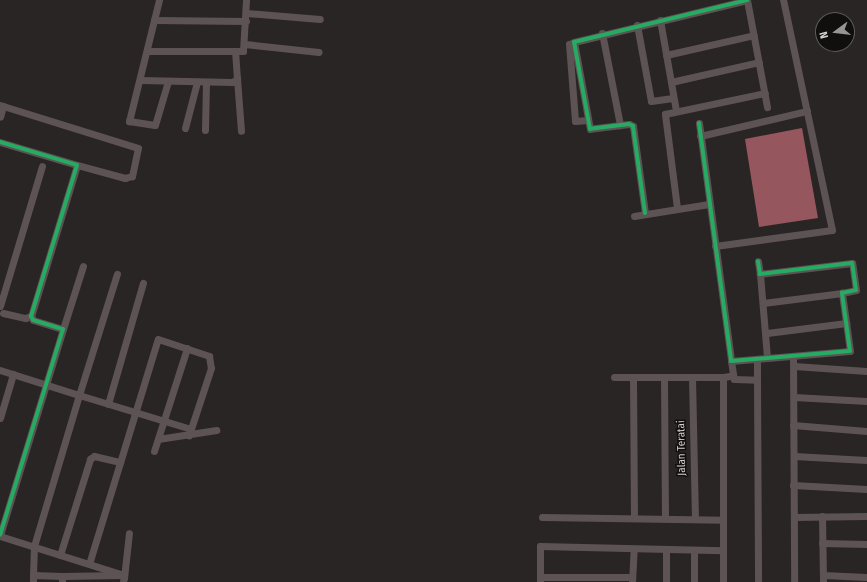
<!DOCTYPE html>
<html>
<head>
<meta charset="utf-8">
<style>
	body { margin:0 }
	#map { position:relative; width:867px; height:582px; overflow:hidden; background:#292525; font-family:"Fira Sans Condensed",sans-serif }
	div>[style] { position:absolute }
	.water>* { inset:0; background:#96565d }
	.minor>* { height:7px; margin:-3.5px; padding:0 3.5px; transform-origin:3.5px; border-radius:3.5px; background:#5d5354 }
	.cycleway>* { height:4px; margin:-2px; padding:0 2px; transform-origin:2px; border-radius:2px; background:#26ab63 }
	span { translate:-50% -50%; white-space:nowrap; text-align:center; line-height:1.15; -webkit-text-stroke:3px #110e0e; paint-order:stroke }
	.street-label { font-size:11px; color:#d4d0d0 }
	.north { position:absolute; left:815px; top:12px; width:40px; height:40px; box-sizing:border-box; background:#110e0e; border:1px solid #5f5c5c; border-radius:50%; rotate:255deg; font-size:11px; font-weight:700; line-height:16px; text-align:center; color:#d4d0d0 }
	.north::after { content:''; display:block; margin:auto; width:14px; height:18px; background:#989494; clip-path:polygon(50% 0,100% 100%,50% 72%,0 100%) }
</style>
</head>
<body>
<div id="map">
	<div class="water">
		<div style="clip-path:polygon(802px 128px,818px 218px,759px 227px,745px 139px)"></div>
	</div>
	<div class="minor">
		<div style="left:159px;top:0;width:125px;rotate:103.9deg"></div>
		<div style="left:129px;top:121px;width:26px;rotate:9deg"></div>
		<div style="left:155px;top:125px;width:46px;rotate:-73.5deg"></div>
		<div style="left:747px;top:0;width:109px;rotate:79.4deg"></div>
		<div style="left:246px;top:13px;width:74px;rotate:4.6deg"></div>
		<div style="left:154px;top:20px;width:92px;rotate:0.6deg"></div>
		<div style="left:660px;top:20px;width:92px;rotate:80deg"></div>
		<div style="left:637px;top:25px;width:77px;rotate:79.6deg"></div>
		<div style="left:651px;top:101px;width:22px;rotate:-8deg"></div>
		<div style="left:602px;top:33px;width:94px;rotate:78.9deg"></div>
		<div style="left:574px;top:42px;width:5px;rotate:158deg"></div>
		<div style="left:569px;top:44px;width:77px;rotate:85.5deg"></div>
		<div style="left:575px;top:121px;width:13px;rotate:-4deg"></div>
		<div style="left:245px;top:44px;width:74px;rotate:6.2deg"></div>
		<div style="left:147px;top:51px;width:96px"></div>
		<div style="left:243px;top:51px;width:51px;rotate:-86.6deg"></div>
		<div style="left:666px;top:55px;width:90px;rotate:-12.8deg"></div>
		<div style="left:237px;top:79px;width:52px;rotate:85.6deg"></div>
		<div style="left:140px;top:80px;width:92px;rotate:1.2deg"></div>
		<div style="left:232px;top:82px;width:6px;rotate:-31deg"></div>
		<div style="left:237px;top:79px;width:28px;rotate:-94deg"></div>
		<div style="left:671px;top:82px;width:90px;rotate:-12.8deg"></div>
		<div style="left:0;top:105px;width:3px;rotate:18deg"></div>
		<div style="left:3px;top:106px;width:11px;rotate:105deg"></div>
		<div style="left:3px;top:106px;width:141px;rotate:17.3deg"></div>
		<div style="left:138px;top:148px;width:29px;rotate:102deg"></div>
		<div style="left:132px;top:176px;width:7px;rotate:164deg"></div>
		<div style="left:125px;top:178px;width:50px;rotate:-164.8deg"></div>
		<div style="left:699px;top:123px;width:240px;rotate:82.3deg"></div>
		<div style="left:731px;top:361px;width:119px;rotate:-4.8deg"></div>
		<div style="left:850px;top:351px;width:59px;rotate:-97.9deg"></div>
		<div style="left:842px;top:293px;width:14px;rotate:-12deg"></div>
		<div style="left:856px;top:290px;width:27px;rotate:-98deg"></div>
		<div style="left:852px;top:263px;width:93px;rotate:173.2deg"></div>
		<div style="left:760px;top:274px;width:13px;rotate:-99deg"></div>
		<div style="left:185px;top:128px;width:48px;rotate:-75.4deg"></div>
		<div style="left:205px;top:130px;width:48px;rotate:-88.8deg"></div>
		<div style="left:700px;top:136px;width:110px;rotate:-13.2deg"></div>
		<div style="left:0;top:142px;width:80px;rotate:16.6deg"></div>
		<div style="left:77px;top:165px;width:158px;rotate:106.9deg"></div>
		<div style="left:31px;top:316px;width:4px;rotate:63deg"></div>
		<div style="left:33px;top:320px;width:31px;rotate:17deg"></div>
		<div style="left:63px;top:329px;width:215px;rotate:107deg"></div>
		<div style="left:677px;top:208px;width:95px;rotate:-97.3deg"></div>
		<div style="left:665px;top:114px;width:102px;rotate:-11.9deg"></div>
		<div style="left:645px;top:213px;width:88px;rotate:-97.9deg"></div>
		<div style="left:633px;top:126px;width:4px;rotate:-153deg"></div>
		<div style="left:629px;top:124px;width:39px;rotate:173deg"></div>
		<div style="left:590px;top:129px;width:88px;rotate:-100.4deg"></div>
		<div style="left:574px;top:42px;width:178px;rotate:-13.6deg"></div>
		<div style="left:634px;top:216px;width:76px;rotate:-9.1deg"></div>
		<div style="left:715px;top:246px;width:118px;rotate:-7.8deg"></div>
		<div style="left:832px;top:230px;width:235px;rotate:-102deg"></div>
		<div style="left:760px;top:274px;width:84px;rotate:85.2deg"></div>
		<div style="left:763px;top:303px;width:80px;rotate:-7.2deg"></div>
		<div style="left:0;top:306px;width:146px;rotate:-73.3deg"></div>
		<div style="left:3px;top:313px;width:23px;rotate:13deg"></div>
		<div style="left:25px;top:318px;width:6px;rotate:-18deg"></div>
		<div style="left:63px;top:329px;width:66px;rotate:-72.4deg"></div>
		<div style="left:767px;top:333px;width:80px;rotate:-7.2deg"></div>
		<div style="left:793px;top:356px;width:226px;rotate:89.7deg"></div>
		<div style="left:757px;top:359px;width:21px;rotate:90deg"></div>
		<div style="left:731px;top:361px;width:18px;rotate:81deg"></div>
		<div style="left:734px;top:379px;width:23px;rotate:2deg"></div>
		<div style="left:757px;top:380px;width:202px;rotate:89.7deg"></div>
		<div style="left:794px;top:366px;width:73px;rotate:3.9deg"></div>
		<div style="left:0;top:370px;width:83px;rotate:17.6deg"></div>
		<div style="left:79px;top:395px;width:127px;rotate:-72.6deg"></div>
		<div style="left:614px;top:377px;width:109px"></div>
		<div style="left:633px;top:377px;width:141px;rotate:89.6deg"></div>
		<div style="left:664px;top:377px;width:141px;rotate:89.6deg"></div>
		<div style="left:692px;top:377px;width:142px;rotate:88.8deg"></div>
		<div style="left:794px;top:397px;width:73px;rotate:3.1deg"></div>
		<div style="left:108px;top:404px;width:126px;rotate:-73.9deg"></div>
		<div style="left:0;top:418px;width:46px;rotate:-73.5deg"></div>
		<div style="left:793px;top:425px;width:74px;rotate:4.6deg"></div>
		<div style="left:158px;top:439px;width:59px;rotate:-8.8deg"></div>
		<div style="left:154px;top:451px;width:108px;rotate:-72.2deg"></div>
		<div style="left:794px;top:456px;width:73px;rotate:3.1deg"></div>
		<div style="left:793px;top:485px;width:74px;rotate:3.1deg"></div>
		<div style="left:822px;top:516px;width:66px;rotate:89.1deg"></div>
		<div style="left:542px;top:517px;width:181px;rotate:0.9deg"></div>
		<div style="left:794px;top:517px;width:73px;rotate:-0.8deg"></div>
		<div style="left:0;top:536px;width:130px;rotate:17.5deg"></div>
		<div style="left:822px;top:543px;width:45px;rotate:1.3deg"></div>
		<div style="left:694px;top:550px;width:32px;rotate:90deg"></div>
		<div style="left:723px;top:550px;width:173px;rotate:-90deg"></div>
		<div style="left:723px;top:377px;width:7px;rotate:-8deg"></div>
		<div style="left:60px;top:555px;width:101px;rotate:-72.6deg"></div>
		<div style="left:90px;top:459px;width:5px;rotate:-37deg"></div>
		<div style="left:94px;top:456px;width:27px;rotate:13deg"></div>
		<div style="left:89px;top:564px;width:235px;rotate:-73deg"></div>
		<div style="left:158px;top:339px;width:54px;rotate:18.4deg"></div>
		<div style="left:209px;top:356px;width:12px;rotate:81deg"></div>
		<div style="left:211px;top:368px;width:71px;rotate:108.2deg"></div>
		<div style="left:33px;top:575px;width:29px;rotate:-88deg"></div>
		<div style="left:34px;top:546px;width:158px;rotate:-73.4deg"></div>
		<div style="left:79px;top:395px;width:117px;rotate:16.9deg"></div>
		<div style="left:823px;top:575px;width:44px;rotate:2.6deg"></div>
		<div style="left:62px;top:576px;width:62px;rotate:-0.9deg"></div>
		<div style="left:124px;top:575px;width:7px;rotate:98deg"></div>
		<div style="left:540px;top:577px;width:92px"></div>
		<div style="left:124px;top:578px;width:45px;rotate:-83.7deg"></div>
		<div style="left:33px;top:582px;width:7px;rotate:-90deg"></div>
		<div style="left:33px;top:575px;width:29px;rotate:2deg"></div>
		<div style="left:62px;top:576px;width:6px;rotate:90deg"></div>
		<div style="left:540px;top:582px;width:36px;rotate:-90deg"></div>
		<div style="left:540px;top:546px;width:183px;rotate:1.3deg"></div>
		<div style="left:723px;top:550px;width:32px;rotate:90deg"></div>
		<div style="left:632px;top:582px;width:33px;rotate:-87deg"></div>
		<div style="left:666px;top:582px;width:33px;rotate:-90deg"></div>
	</div>
	<div class="cycleway">
		<div style="left:699px;top:123px;width:240px;rotate:82.3deg"></div>
		<div style="left:731px;top:361px;width:119px;rotate:-4.8deg"></div>
		<div style="left:850px;top:351px;width:59px;rotate:-97.9deg"></div>
		<div style="left:842px;top:293px;width:14px;rotate:-12deg"></div>
		<div style="left:856px;top:290px;width:27px;rotate:-98deg"></div>
		<div style="left:852px;top:263px;width:93px;rotate:173.2deg"></div>
		<div style="left:760px;top:274px;width:13px;rotate:-99deg"></div>
		<div style="left:0;top:142px;width:80px;rotate:16.6deg"></div>
		<div style="left:77px;top:165px;width:158px;rotate:106.9deg"></div>
		<div style="left:31px;top:316px;width:4px;rotate:63deg"></div>
		<div style="left:33px;top:320px;width:31px;rotate:17deg"></div>
		<div style="left:63px;top:329px;width:215px;rotate:107deg"></div>
		<div style="left:645px;top:213px;width:88px;rotate:-97.9deg"></div>
		<div style="left:633px;top:126px;width:4px;rotate:-153deg"></div>
		<div style="left:629px;top:124px;width:39px;rotate:173deg"></div>
		<div style="left:590px;top:129px;width:88px;rotate:-100.4deg"></div>
		<div style="left:574px;top:42px;width:178px;rotate:-13.6deg"></div>
	</div>
	<div class="street-label">
		<span style="left:682px;top:448px;rotate:-91deg">Jalan Teratai</span>
	</div>
	<div class="north">N</div>
</div>
</body>
</html>
